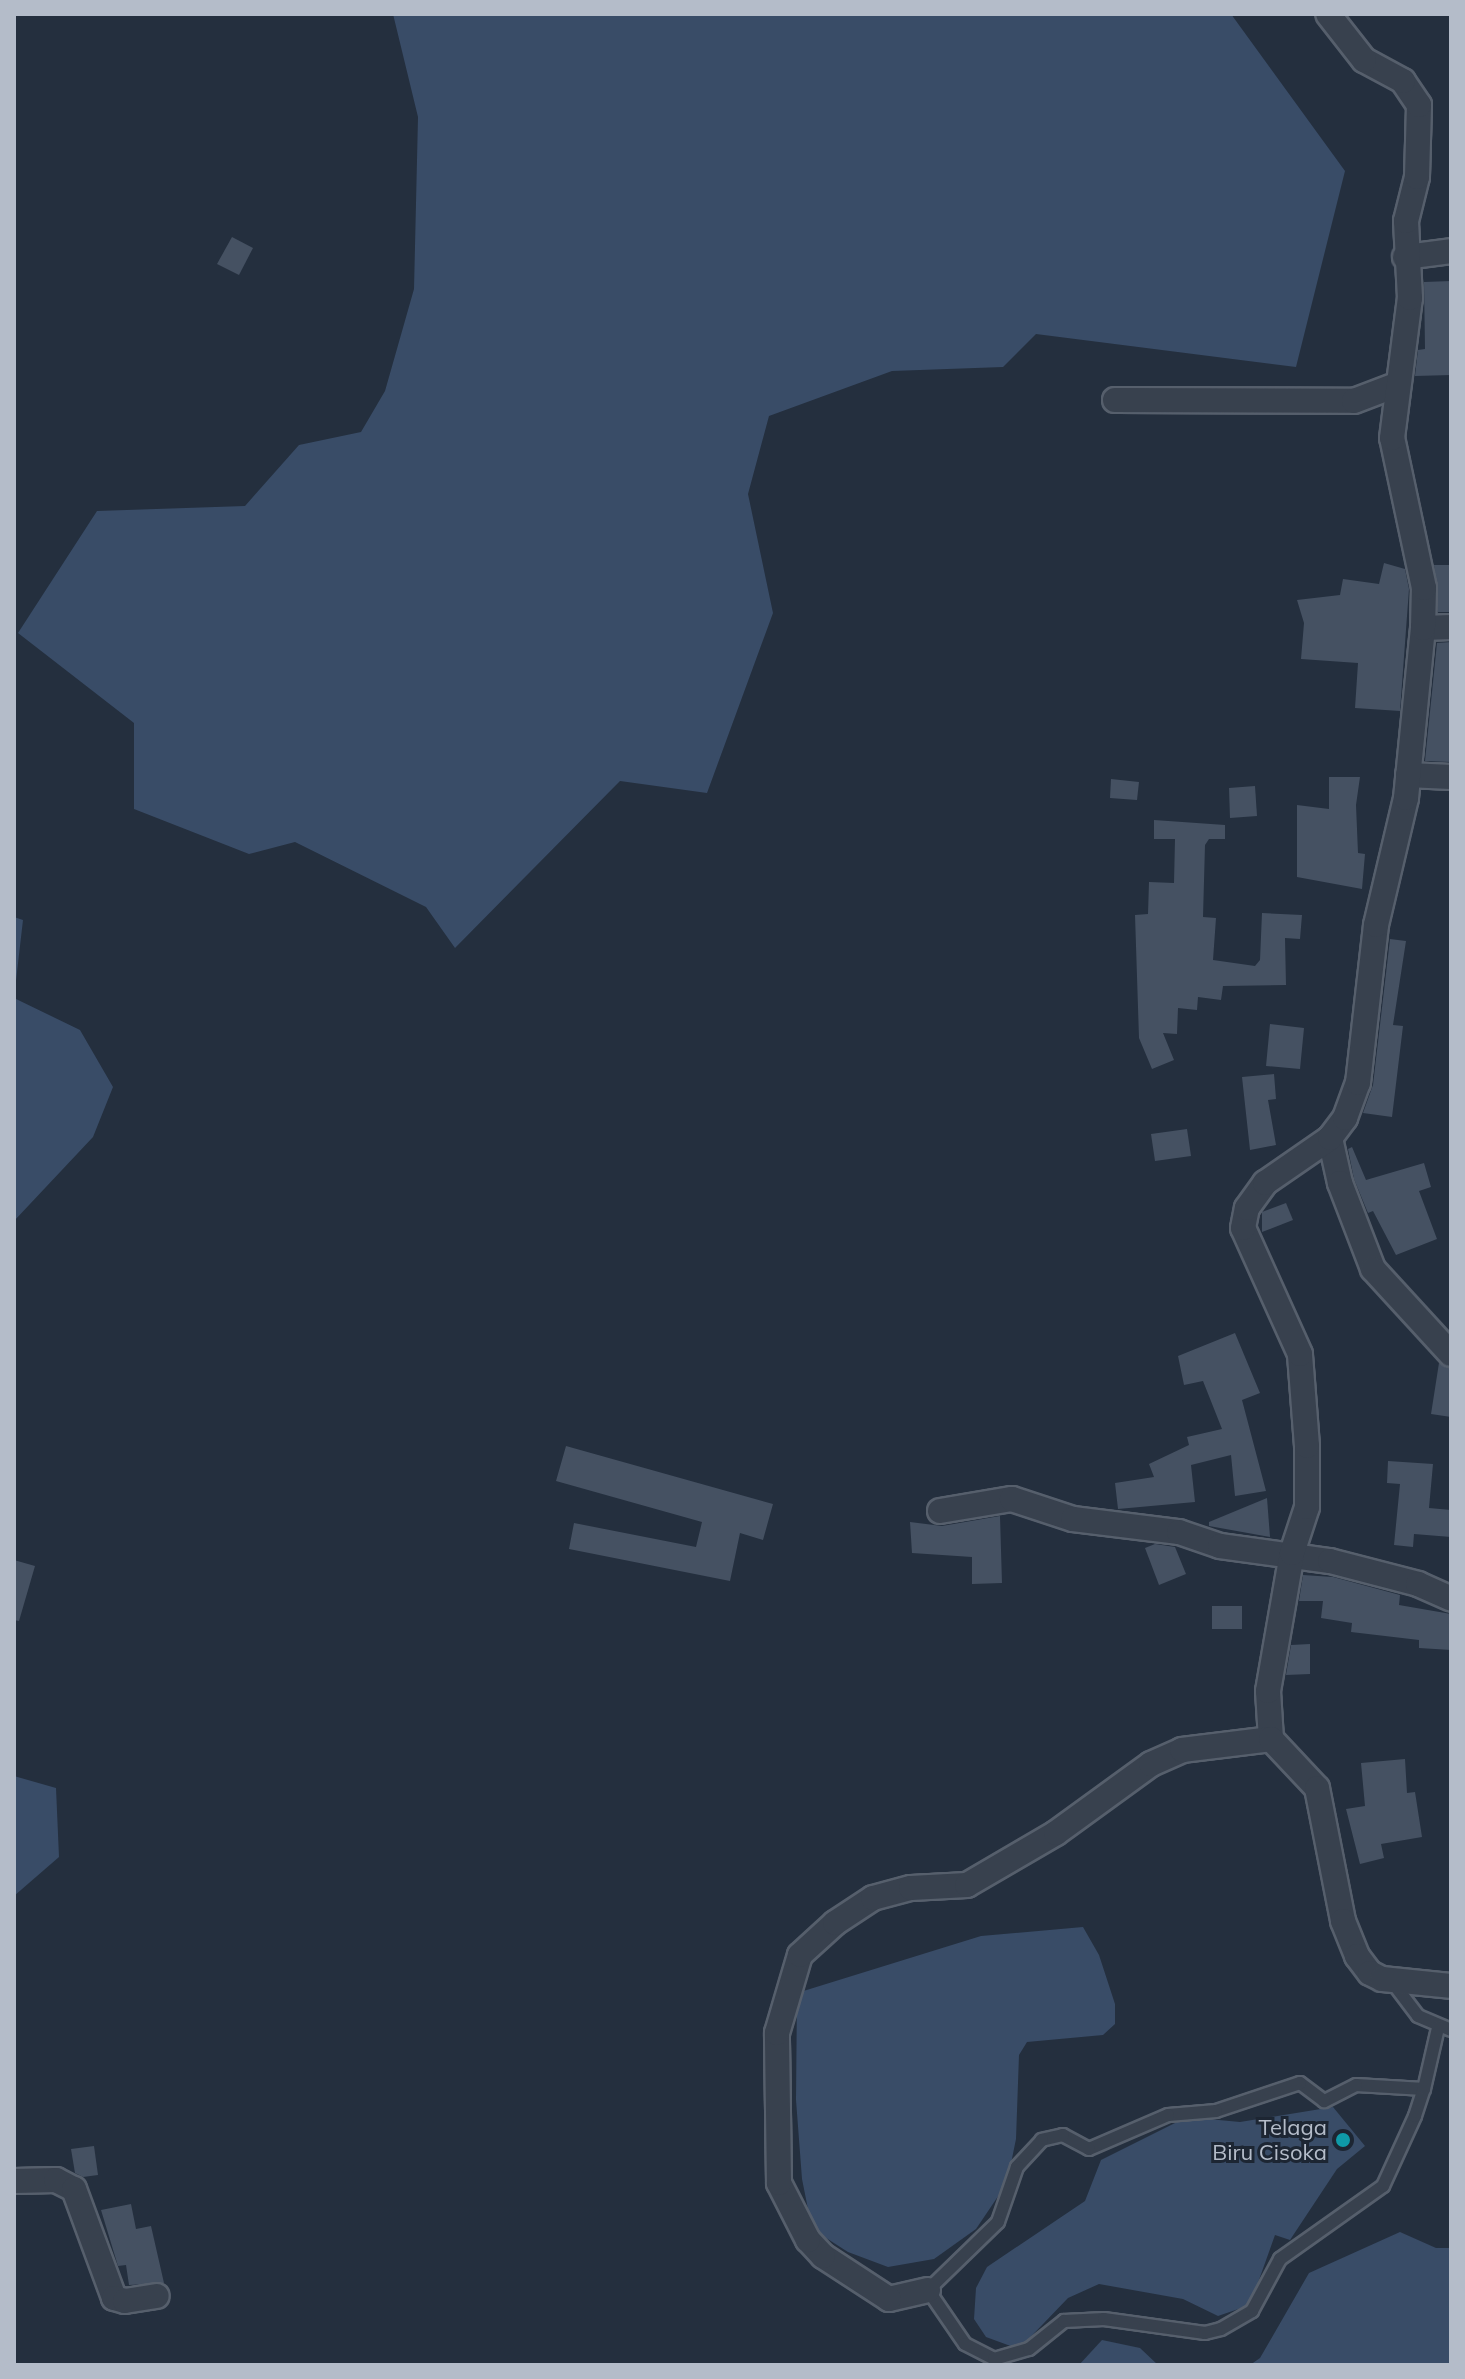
<!DOCTYPE html>
<html>
<head>
<meta charset="utf-8">
<style>
	body { margin:0 }
	#map { position:relative; width:1465px; height:2379px; overflow:hidden; background:#242f3e; font-family:Mulish,sans-serif }
	div>[style] { position:absolute }
	.water>* { inset:0; background:#394c67 }
	.building>* { inset:0; background:#455162 }
	.roads { filter:drop-shadow(2px 0 #565f6c) drop-shadow(-2px 0 #565f6c) drop-shadow(0 2px #565f6c) drop-shadow(0 -2px #565f6c) }
	.service>* { height:12px; margin:-6px; padding:0 6px; transform-origin:6px; border-radius:6px; background:#38414e }
	.minor>* { height:24px; margin:-12px; padding:0 12px; transform-origin:12px; border-radius:12px; background:#38414e }
	.dots>* { width:22px; height:22px; translate:-50% -50%; box-sizing:border-box; border:4px solid #1d2633; border-radius:50% }
	span { translate:-50% -50%; white-space:nowrap; text-align:center; line-height:1.15; -webkit-text-stroke:6px #1d2633; paint-order:stroke }
	.poi-label { font-size:22px; color:#b4bcc9 }
	.right { translate:-100% -50%; text-align:right }
	.frame { position:absolute; inset:0; border:16px solid #b4bcc9; pointer-events:none }
</style>
</head>
<body>
<div id="map">
	<div class="water">
		<div style="clip-path:polygon(393px 14px,1231px 14px,1345px 171px,1296px 367px,1036px 334px,1003px 367px,892px 371px,769px 416px,748px 494px,773px 613px,707px 793px,620px 781px,455px 948px,426px 907px,295px 842px,249px 854px,134px 809px,134px 723px,18px 633px,97px 511px,245px 506px,299px 445px,361px 432px,385px 391px,414px 289px,418px 117px)"></div>
		<div style="clip-path:polygon(14px 917px,23px 920px,14px 998px,80px 1030px,113px 1087px,93px 1137px,14px 1221px)"></div>
		<div style="clip-path:polygon(14px 1776px,56px 1788px,59px 1857px,14px 1896px)"></div>
		<div style="clip-path:polygon(1083px 1927px,1099px 1955px,1115px 2004px,1115px 2024px,1103px 2035px,1027px 2042px,1019px 2055px,1016px 2139px,1007px 2183px,976px 2229px,934px 2259px,888px 2267px,848px 2252px,812px 2229px,802px 2179px,796px 2100px,797px 1993px,981px 1936px)"></div>
		<div style="clip-path:polygon(1333px 2107px,1365px 2146px,1337px 2169px,1290px 2240px,1275px 2235px,1250px 2305px,1218px 2316px,1183px 2299px,1099px 2284px,1068px 2298px,1019px 2349px,986px 2337px,974px 2319px,976px 2288px,987px 2267px,1085px 2201px,1101px 2160px,1187px 2117px,1240px 2122px)"></div>
		<div style="clip-path:polygon(1400px 2232px,1436px 2248px,1451px 2248px,1451px 2365px,1250px 2365px,1260px 2358px,1309px 2273px)"></div>
		<div style="clip-path:polygon(1102px 2340px,1140px 2348px,1158px 2365px,1079px 2365px)"></div>
	</div>
	<div class="building">
		<div style="clip-path:polygon(232px 237px,253px 248px,239px 275px,217px 264px)"></div>
		<div style="clip-path:polygon(1451px 281px,1451px 375px,1415px 376px,1418px 350px,1425px 349px,1424px 282px)"></div>
		<div style="clip-path:polygon(1384px 563px,1405px 569px,1409px 589px,1400px 711px,1355px 708px,1358px 663px,1301px 659px,1304px 623px,1297px 600px,1340px 595px,1343px 579px,1379px 584px)"></div>
		<div style="clip-path:polygon(1434px 565px,1451px 565px,1451px 612px,1438px 612px)"></div>
		<div style="clip-path:polygon(1451px 642px,1451px 762px,1425px 761px,1437px 643px)"></div>
		<div style="clip-path:polygon(1329px 777px,1360px 777px,1356px 805px,1358px 853px,1365px 854px,1362px 889px,1297px 877px,1297px 805px,1329px 809px)"></div>
		<div style="clip-path:polygon(1111px 779px,1139px 782px,1137px 800px,1110px 798px)"></div>
		<div style="clip-path:polygon(1255px 786px,1257px 816px,1230px 818px,1229px 788px)"></div>
		<div style="clip-path:polygon(1154px 820px,1225px 825px,1225px 839px,1209px 839px,1205px 845px,1203px 917px,1216px 918px,1213px 960px,1255px 966px,1260px 960px,1262px 913px,1302px 915px,1300px 939px,1285px 938px,1286px 985px,1223px 986px,1221px 1000px,1198px 997px,1197px 1010px,1178px 1008px,1177px 1034px,1163px 1033px,1174px 1060px,1152px 1069px,1139px 1038px,1135px 915px,1148px 914px,1149px 882px,1174px 883px,1175px 839px,1154px 839px)"></div>
		<div style="clip-path:polygon(1390px 939px,1406px 941px,1393px 1025px,1403px 1026px,1392px 1117px,1363px 1113px,1373px 1085px)"></div>
		<div style="clip-path:polygon(1270px 1024px,1304px 1028px,1300px 1069px,1266px 1066px)"></div>
		<div style="clip-path:polygon(1274px 1074px,1276px 1099px,1268px 1100px,1276px 1145px,1250px 1150px,1242px 1077px)"></div>
		<div style="clip-path:polygon(1187px 1129px,1191px 1156px,1155px 1161px,1151px 1134px)"></div>
		<div style="clip-path:polygon(1352px 1147px,1366px 1180px,1424px 1163px,1431px 1187px,1419px 1191px,1437px 1239px,1396px 1255px,1373px 1211px,1368px 1213px,1354px 1179px,1348px 1149px)"></div>
		<div style="clip-path:polygon(1286px 1203px,1293px 1220px,1262px 1232px,1262px 1212px)"></div>
		<div style="clip-path:polygon(1235px 1333px,1260px 1393px,1242px 1400px,1266px 1491px,1235px 1496px,1231px 1455px,1191px 1465px,1195px 1502px,1118px 1509px,1115px 1483px,1154px 1477px,1149px 1464px,1189px 1445px,1187px 1437px,1222px 1429px,1203px 1381px,1184px 1385px,1178px 1356px)"></div>
		<div style="clip-path:polygon(1439px 1363px,1451px 1369px,1451px 1417px,1431px 1414px)"></div>
		<div style="clip-path:polygon(566px 1446px,773px 1504px,763px 1540px,740px 1533px,730px 1581px,569px 1549px,574px 1523px,696px 1547px,702px 1522px,556px 1481px)"></div>
		<div style="clip-path:polygon(1388px 1461px,1433px 1464px,1429px 1508px,1451px 1510px,1451px 1537px,1414px 1534px,1413px 1547px,1394px 1545px,1400px 1484px,1387px 1483px)"></div>
		<div style="clip-path:polygon(1267px 1498px,1270px 1537px,1209px 1526px,1209px 1522px)"></div>
		<div style="clip-path:polygon(1000px 1516px,1002px 1583px,972px 1584px,972px 1557px,912px 1553px,910px 1522px,942px 1526px)"></div>
		<div style="clip-path:polygon(1155px 1544px,1175px 1547px,1186px 1574px,1159px 1585px,1145px 1548px)"></div>
		<div style="clip-path:polygon(14px 1560px,35px 1566px,19px 1621px,14px 1620px)"></div>
		<div style="clip-path:polygon(1303px 1575px,1333px 1577px,1400px 1595px,1399px 1605px,1451px 1614px,1451px 1650px,1419px 1648px,1419px 1640px,1351px 1632px,1352px 1623px,1321px 1618px,1323px 1601px,1299px 1601px)"></div>
		<div style="clip-path:polygon(1212px 1606px,1242px 1606px,1242px 1629px,1212px 1629px)"></div>
		<div style="clip-path:polygon(1310px 1644px,1310px 1674px,1286px 1675px,1291px 1645px)"></div>
		<div style="clip-path:polygon(1405px 1759px,1407px 1793px,1415px 1792px,1422px 1837px,1381px 1844px,1384px 1858px,1360px 1864px,1346px 1809px,1365px 1806px,1361px 1763px)"></div>
		<div style="clip-path:polygon(94px 2146px,98px 2175px,83px 2177px,75px 2173px,71px 2149px)"></div>
		<div style="clip-path:polygon(131px 2204px,136px 2229px,151px 2226px,164px 2283px,129px 2285px,126px 2265px,118px 2266px,101px 2210px)"></div>
	</div>
	<div class="roads">
		<div class="service">
			<div style="left:1390px;top:1979px;width:46px;rotate:52.9deg"></div>
			<div style="left:1418px;top:2016px;width:36px;rotate:23deg"></div>
			<div style="left:1424px;top:2089px;width:68px;rotate:-176.6deg"></div>
			<div style="left:1356px;top:2085px;width:36px;rotate:153deg"></div>
			<div style="left:1324px;top:2101px;width:30px;rotate:-143deg"></div>
			<div style="left:1300px;top:2083px;width:89px;rotate:161.6deg"></div>
			<div style="left:1216px;top:2111px;width:48px;rotate:175.2deg"></div>
			<div style="left:1168px;top:2115px;width:86px;rotate:156.7deg"></div>
			<div style="left:1089px;top:2149px;width:30px;rotate:-152deg"></div>
			<div style="left:1063px;top:2135px;width:22px;rotate:167deg"></div>
			<div style="left:1042px;top:2140px;width:37px;rotate:133deg"></div>
			<div style="left:1017px;top:2167px;width:58px;rotate:109.1deg"></div>
			<div style="left:998px;top:2222px;width:98px;rotate:135.8deg"></div>
			<div style="left:928px;top:2290px;width:65px;rotate:55.6deg"></div>
			<div style="left:965px;top:2344px;width:33px;rotate:27deg"></div>
			<div style="left:994px;top:2359px;width:36px;rotate:-16deg"></div>
			<div style="left:1029px;top:2349px;width:45px;rotate:-38.7deg"></div>
			<div style="left:1064px;top:2321px;width:40px;rotate:-2.9deg"></div>
			<div style="left:1104px;top:2319px;width:102px;rotate:7.9deg"></div>
			<div style="left:1205px;top:2333px;width:16px;rotate:-14deg"></div>
			<div style="left:1221px;top:2329px;width:36px;rotate:-30deg"></div>
			<div style="left:1252px;top:2311px;width:59px;rotate:-61.7deg"></div>
			<div style="left:1280px;top:2259px;width:126px;rotate:-35.3deg"></div>
			<div style="left:1383px;top:2186px;width:77px;rotate:-65.4deg"></div>
			<div style="left:1415px;top:2116px;width:28px;rotate:-72deg"></div>
			<div style="left:1424px;top:2089px;width:63px;rotate:-77.1deg"></div>
		</div>
		<div class="minor">
			<div style="left:1405px;top:257px;width:46px;rotate:-7.4deg"></div>
			<div style="left:1115px;top:400px;width:239px;rotate:0.2deg"></div>
			<div style="left:1354px;top:401px;width:45px;rotate:-20.9deg"></div>
			<div style="left:1423px;top:628px;width:28px;rotate:-2deg"></div>
			<div style="left:1408px;top:775px;width:43px;rotate:2.7deg"></div>
			<div style="left:1330px;top:1138px;width:46px;rotate:77.5deg"></div>
			<div style="left:1340px;top:1183px;width:92px;rotate:69deg"></div>
			<div style="left:1373px;top:1269px;width:115px;rotate:47.5deg"></div>
			<div style="left:940px;top:1511px;width:73px;rotate:-9.5deg"></div>
			<div style="left:1012px;top:1499px;width:64px;rotate:18.2deg"></div>
			<div style="left:1073px;top:1519px;width:107px;rotate:7deg"></div>
			<div style="left:1179px;top:1532px;width:43px;rotate:18.9deg"></div>
			<div style="left:1220px;top:1546px;width:111px;rotate:7.8deg"></div>
			<div style="left:1330px;top:1561px;width:91px;rotate:14.6deg"></div>
			<div style="left:1418px;top:1584px;width:36px;rotate:24deg"></div>
			<div style="left:1271px;top:1739px;width:48px;rotate:-93.6deg"></div>
			<div style="left:1268px;top:1691px;width:140px;rotate:-80.1deg"></div>
			<div style="left:1292px;top:1553px;width:48px;rotate:-71.9deg"></div>
			<div style="left:1307px;top:1507px;width:61px;rotate:-90deg"></div>
			<div style="left:1307px;top:1446px;width:92px;rotate:-94.4deg"></div>
			<div style="left:1300px;top:1354px;width:138px;rotate:-114.3deg"></div>
			<div style="left:1243px;top:1228px;width:20px;rotate:-79deg"></div>
			<div style="left:1247px;top:1208px;width:31px;rotate:-54deg"></div>
			<div style="left:1265px;top:1183px;width:79px;rotate:-34.7deg"></div>
			<div style="left:1330px;top:1138px;width:25px;rotate:-53deg"></div>
			<div style="left:1345px;top:1118px;width:37px;rotate:-70deg"></div>
			<div style="left:1358px;top:1083px;width:159px;rotate:-83.5deg"></div>
			<div style="left:1376px;top:925px;width:130px;rotate:-76.7deg"></div>
			<div style="left:1406px;top:798px;width:171px;rotate:-84.3deg"></div>
			<div style="left:1423px;top:628px;width:40px;rotate:-88.6deg"></div>
			<div style="left:1424px;top:588px;width:153px;rotate:-102deg"></div>
			<div style="left:1392px;top:438px;width:141px;rotate:-82.7deg"></div>
			<div style="left:1410px;top:298px;width:77px;rotate:-93deg"></div>
			<div style="left:1406px;top:221px;width:45px;rotate:-76deg"></div>
			<div style="left:1417px;top:177px;width:72px;rotate:-88.4deg"></div>
			<div style="left:1419px;top:105px;width:29px;rotate:-124deg"></div>
			<div style="left:1403px;top:81px;width:44px;rotate:-151.7deg"></div>
			<div style="left:1364px;top:60px;width:58px;rotate:-128deg"></div>
			<div style="left:14px;top:2181px;width:42px;rotate:-1.4deg"></div>
			<div style="left:56px;top:2180px;width:20px;rotate:27deg"></div>
			<div style="left:74px;top:2189px;width:116px;rotate:69.8deg"></div>
			<div style="left:114px;top:2298px;width:11px;rotate:15deg"></div>
			<div style="left:125px;top:2301px;width:32px;rotate:-9deg"></div>
			<div style="left:928px;top:2290px;width:40px;rotate:167deg"></div>
			<div style="left:889px;top:2299px;width:79px;rotate:-146.9deg"></div>
			<div style="left:823px;top:2256px;width:22px;rotate:-133deg"></div>
			<div style="left:808px;top:2240px;width:64px;rotate:-117deg"></div>
			<div style="left:779px;top:2183px;width:150px;rotate:-90.8deg"></div>
			<div style="left:777px;top:2033px;width:81px;rotate:-73.6deg"></div>
			<div style="left:800px;top:1955px;width:47px;rotate:-42.4deg"></div>
			<div style="left:835px;top:1923px;width:45px;rotate:-33.3deg"></div>
			<div style="left:873px;top:1898px;width:39px;rotate:-15deg"></div>
			<div style="left:911px;top:1888px;width:56px;rotate:-3.1deg"></div>
			<div style="left:967px;top:1885px;width:103px;rotate:-30.3deg"></div>
			<div style="left:1056px;top:1833px;width:117px;rotate:-36deg"></div>
			<div style="left:1151px;top:1764px;width:34px;rotate:-24deg"></div>
			<div style="left:1182px;top:1750px;width:90px;rotate:-7deg"></div>
			<div style="left:1271px;top:1739px;width:67px;rotate:46.8deg"></div>
			<div style="left:1317px;top:1788px;width:136px;rotate:78.9deg"></div>
			<div style="left:1343px;top:1921px;width:38px;rotate:68deg"></div>
			<div style="left:1357px;top:1956px;width:21px;rotate:53deg"></div>
			<div style="left:1370px;top:1973px;width:13px;rotate:27deg"></div>
			<div style="left:1382px;top:1979px;width:69px;rotate:5.8deg"></div>
		</div>
	</div>
	<div class="dots">
		<div style="left:1343px;top:2140px;background:#0f9aa8"></div>
	</div>
	<div class="poi-label">
		<span class="right" style="left:1327px;top:2140px">Telaga<br>Biru Cisoka</span>
	</div>
	<div class="frame"></div>
</div>
</body>
</html>
